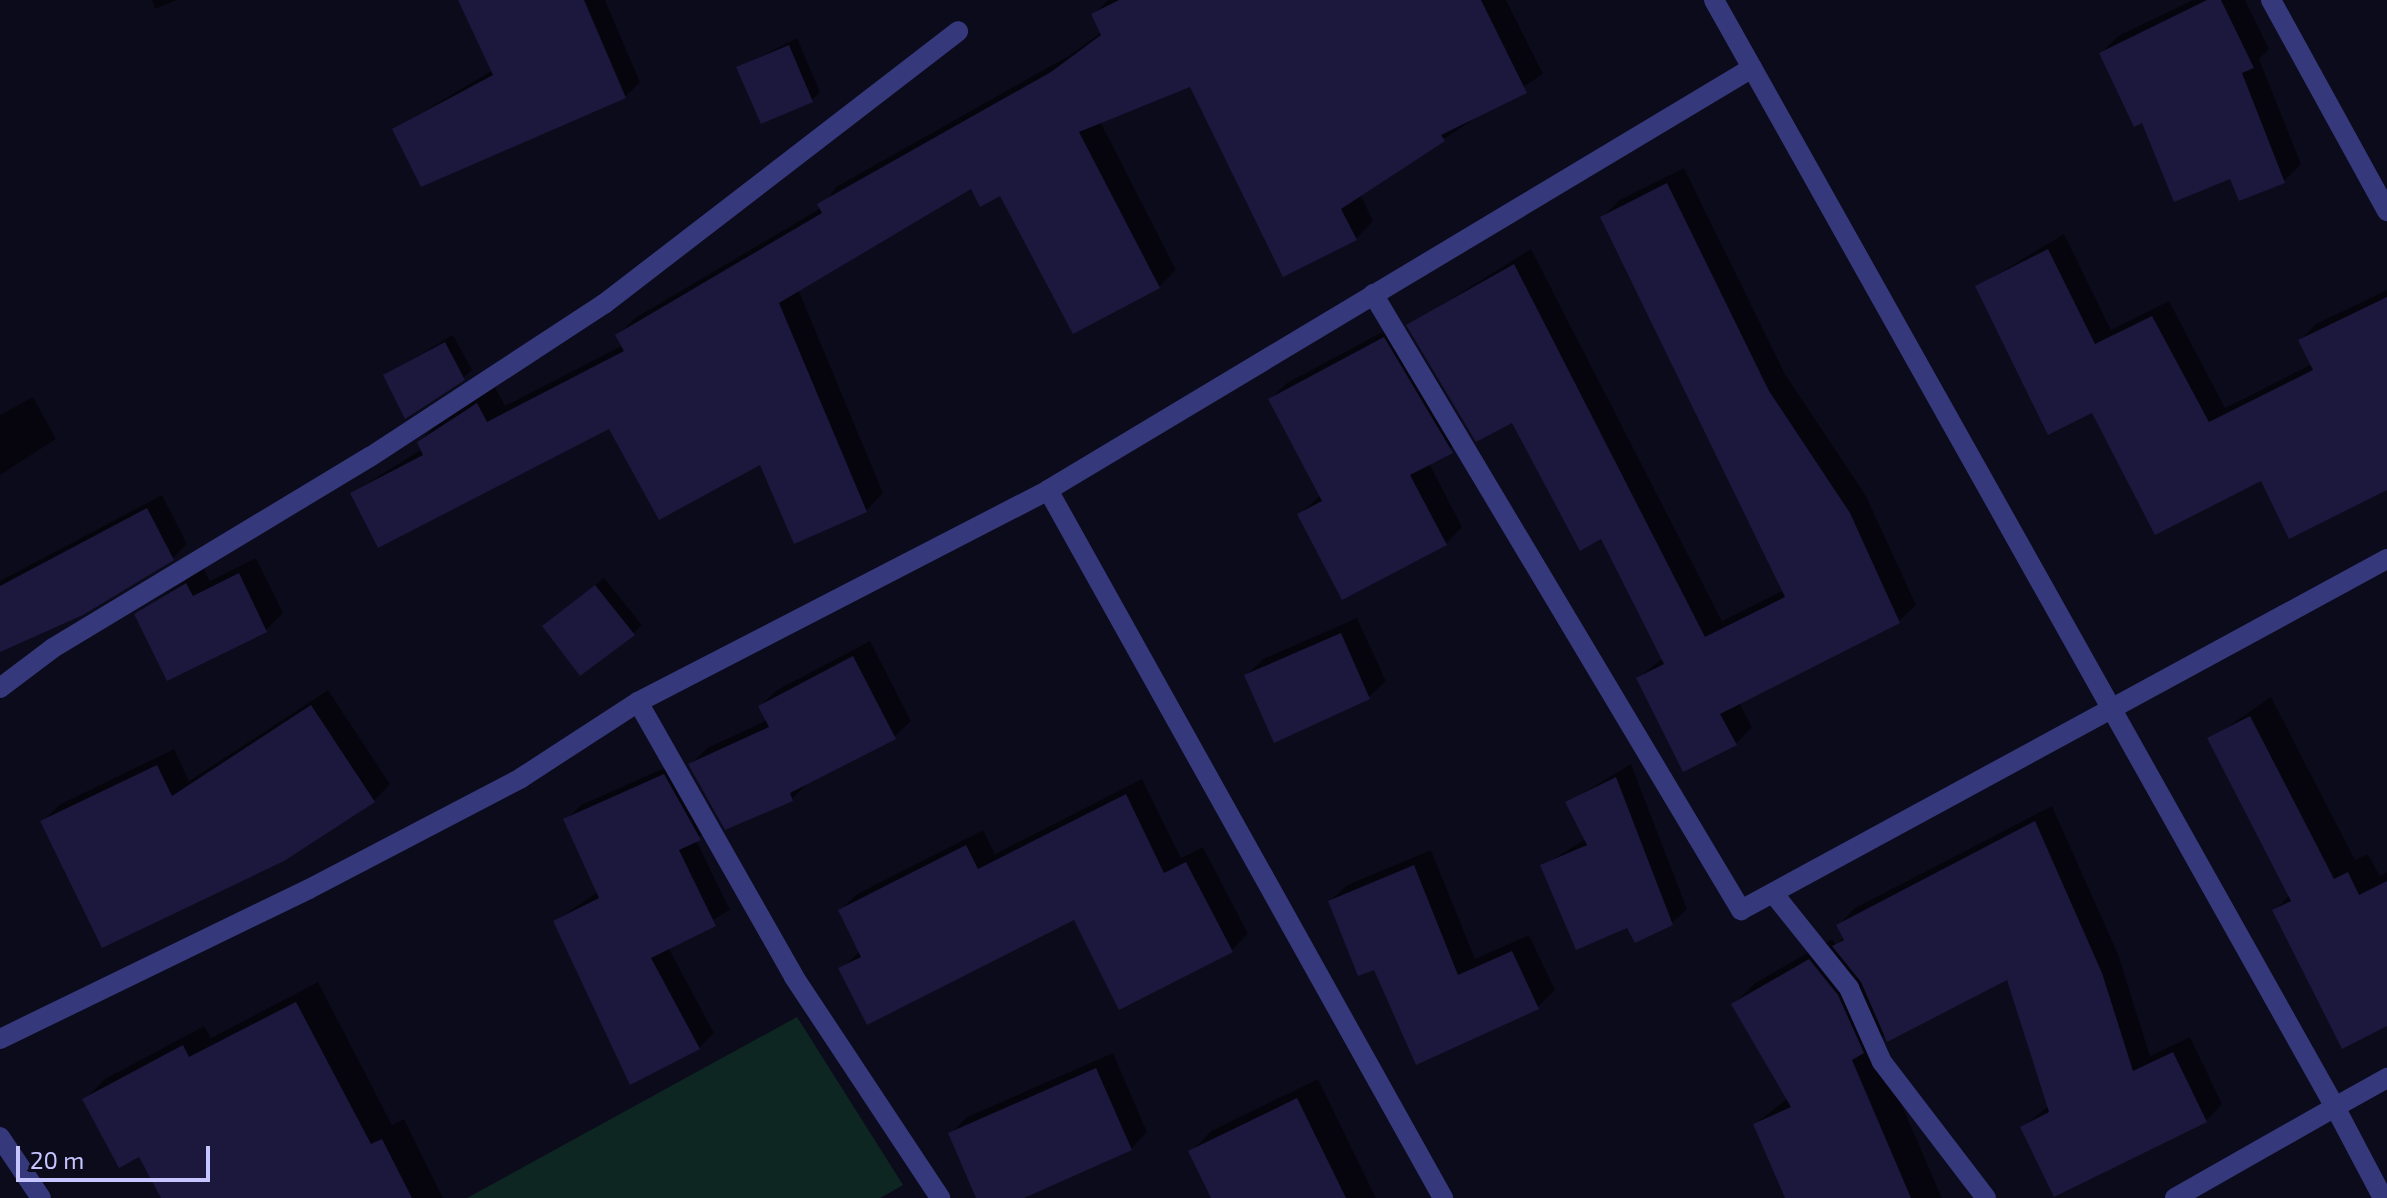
<!DOCTYPE html>
<html>
<head>
<meta charset="utf-8">
<style>
	body { margin:0 }
	#map { position:relative; width:2387px; height:1198px; overflow:hidden; background:#0c0b1c; font-family:"Exo 2",sans-serif }
	div>[style] { position:absolute }
	.green>* { inset:0; background:#0e2622 }
	.shadow>* { inset:0; background:#0007 }
	.building>* { inset:0; background:#1b173d }
	.street>* { height:20px; margin:-10px; padding:0 10px; transform-origin:10px; border-radius:10px; background:#35397c }
	span { translate:-50% -50%; white-space:nowrap; text-align:center; line-height:1.15; -webkit-text-stroke:7px #0c0b1c; paint-order:stroke }
	.scale { position:absolute; left:16px; top:1146px; width:194px; height:36px; box-sizing:border-box; border:4px solid #c6c5ff; border-top:0; padding-left:10px; font-size:24px; line-height:28px; white-space:nowrap; color:#c6c5ff; -webkit-text-stroke:6px #0c0b1c; paint-order:stroke }
</style>
</head>
<body>
<div id="map">
	<div class="green">
		<div style="clip-path:polygon(797px 1017px,903px 1185px,880px 1198px,467px 1198px)"></div>
	</div>
	<div class="shadow">
		<div style="clip-path:polygon(152px 0,177px 0,155px 9px)"></div>
		<div style="clip-path:polygon(460px 0,605px 0,640px 82px,625px 97px,394px 129px,493px 70px)"></div>
		<div style="clip-path:polygon(1108px 0,1506px 0,1543px 74px,1360px 194px,1373px 221px,1356px 239px,1191px 85px,1100px 121px,1176px 270px,1159px 287px,1001px 194px,971px 186px,798px 289px,883px 493px,866px 511px,761px 462px,610px 426px,352px 493px,422px 449px,419px 442px,436px 425px,495px 387px,505px 406px,623px 345px,618px 335px,635px 318px,821px 208px,836px 187px,1070px 55px,1102px 32px,1093px 15px)"></div>
		<div style="clip-path:polygon(2193px 0,2245px 0,2269px 49px,2259px 59px,2301px 164px,2284px 181px,2231px 177px,2143px 120px,2101px 53px,2118px 36px)"></div>
		<div style="clip-path:polygon(797px 38px,820px 92px,812px 100px,739px 68px)"></div>
		<div style="clip-path:polygon(1684px 168px,1785px 374px,1866px 496px,1916px 605px,1899px 621px,1739px 702px,1752px 727px,1736px 744px,1638px 678px,1663px 658px,1602px 537px,1513px 421px,1409px 325px,1531px 249px,1722px 621px,1784px 590px,1603px 217px,1619px 200px)"></div>
		<div style="clip-path:polygon(2064px 234px,2111px 330px,2169px 301px,2225px 408px,2312px 364px,2300px 340px,2316px 324px,2387px 290px,2387px 489px,2262px 479px,2093px 410px,1978px 286px)"></div>
		<div style="clip-path:polygon(1401px 322px,1468px 435px,1429px 463px,1462px 527px,1446px 544px,1299px 514px,1321px 495px,1270px 399px,1287px 383px)"></div>
		<div style="clip-path:polygon(453px 335px,472px 370px,463px 378px,385px 375px)"></div>
		<div style="clip-path:polygon(33px 397px,56px 439px,0 475px,0 415px)"></div>
		<div style="clip-path:polygon(162px 495px,187px 544px,173px 558px,0 646px,0 581px)"></div>
		<div style="clip-path:polygon(256px 558px,283px 613px,266px 630px,168px 678px,137px 615px,203px 568px,210px 581px)"></div>
		<div style="clip-path:polygon(604px 578px,642px 625px,634px 633px,553px 618px)"></div>
		<div style="clip-path:polygon(1357px 618px,1386px 681px,1369px 697px,1246px 676px,1263px 659px)"></div>
		<div style="clip-path:polygon(870px 641px,911px 721px,894px 737px,808px 783px,792px 799px,691px 764px,707px 748px,767px 720px,760px 706px,777px 690px)"></div>
		<div style="clip-path:polygon(328px 690px,390px 784px,374px 801px,42px 822px,59px 805px,174px 749px,189px 781px)"></div>
		<div style="clip-path:polygon(2271px 697px,2355px 860px,2368px 854px,2380px 876px,2387px 872px,2387px 1024px,2275px 910px,2290px 895px,2210px 739px)"></div>
		<div style="clip-path:polygon(680px 761px,715px 823px,696px 840px,730px 910px,668px 947px,714px 1033px,699px 1048px,555px 921px,598px 892px,566px 820px,581px 805px)"></div>
		<div style="clip-path:polygon(1631px 764px,1687px 909px,1672px 923px,1628px 925px,1542px 866px,1586px 839px,1568px 802px)"></div>
		<div style="clip-path:polygon(1142px 779px,1181px 858px,1203px 847px,1248px 934px,1232px 950px,1074px 918px,841px 969px,860px 951px,840px 910px,857px 894px,983px 830px,995px 854px)"></div>
		<div style="clip-path:polygon(2052px 806px,2118px 954px,2150px 1056px,2190px 1037px,2222px 1104px,2206px 1121px,2022px 1127px,2049px 1106px,2008px 977px,1874px 1041px,1942px 1198px,1787px 1198px,1755px 1124px,1788px 1098px,1733px 1005px,1755px 983px,1832px 939px,1836px 945px,1844px 937px,1838px 925px,1855px 908px)"></div>
		<div style="clip-path:polygon(1431px 850px,1475px 959px,1529px 935px,1555px 990px,1538px 1007px,1375px 967px,1330px 901px,1347px 885px)"></div>
		<div style="clip-path:polygon(318px 982px,392px 1125px,404px 1119px,443px 1198px,163px 1198px,140px 1155px,84px 1100px,105px 1079px,204px 1026px,211px 1038px)"></div>
		<div style="clip-path:polygon(1113px 1053px,1147px 1132px,1131px 1149px,1019px 1198px,978px 1198px,950px 1134px,967px 1117px)"></div>
		<div style="clip-path:polygon(1318px 1079px,1376px 1198px,1213px 1198px,1191px 1152px,1211px 1131px)"></div>
	</div>
	<div class="building">
		<div style="clip-path:polygon(458px 0,584px 0,626px 98px,421px 187px,392px 129px,493px 75px)"></div>
		<div style="clip-path:polygon(1119px 0,1481px 0,1527px 93px,1441px 135px,1445px 141px,1341px 209px,1357px 240px,1283px 277px,1190px 87px,1079px 132px,1160px 288px,1073px 334px,1000px 196px,980px 207px,971px 189px,779px 303px,867px 512px,794px 544px,760px 465px,659px 520px,609px 429px,378px 548px,350px 493px,423px 455px,417px 442px,477px 403px,487px 422px,624px 351px,615px 335px,822px 213px,817px 204px,1051px 72px,1101px 35px,1091px 14px)"></div>
		<div style="clip-path:polygon(2207px 0,2221px 0,2254px 68px,2242px 73px,2285px 183px,2239px 201px,2230px 179px,2174px 202px,2142px 123px,2134px 127px,2099px 53px)"></div>
		<div style="clip-path:polygon(789px 45px,813px 102px,761px 124px,736px 67px)"></div>
		<div style="clip-path:polygon(1667px 183px,1769px 391px,1850px 513px,1900px 623px,1720px 714px,1737px 745px,1683px 772px,1636px 678px,1664px 664px,1601px 539px,1580px 551px,1512px 423px,1476px 442px,1406px 325px,1514px 264px,1705px 637px,1785px 597px,1600px 217px)"></div>
		<div style="clip-path:polygon(2048px 249px,2095px 344px,2152px 316px,2209px 422px,2313px 370px,2298px 340px,2387px 297px,2387px 490px,2289px 539px,2261px 481px,2155px 535px,2092px 413px,2048px 435px,1975px 286px)"></div>
		<div style="clip-path:polygon(1384px 337px,1453px 453px,1410px 475px,1447px 545px,1342px 600px,1297px 514px,1322px 501px,1268px 399px)"></div>
		<div style="clip-path:polygon(445px 342px,465px 380px,405px 419px,383px 375px)"></div>
		<div style="clip-path:polygon(147px 508px,174px 560px,83px 615px,0 652px,0 586px)"></div>
		<div style="clip-path:polygon(239px 573px,267px 632px,167px 681px,134px 614px,186px 583px,193px 596px)"></div>
		<div style="clip-path:polygon(595px 585px,635px 635px,580px 676px,542px 626px)"></div>
		<div style="clip-path:polygon(1341px 633px,1370px 699px,1274px 743px,1244px 675px)"></div>
		<div style="clip-path:polygon(853px 656px,896px 739px,790px 793px,793px 801px,725px 830px,688px 764px,769px 727px,758px 706px)"></div>
		<div style="clip-path:polygon(311px 705px,375px 802px,284px 861px,102px 948px,40px 821px,157px 765px,172px 796px)"></div>
		<div style="clip-path:polygon(2250px 716px,2334px 879px,2348px 872px,2359px 895px,2387px 881px,2387px 1026px,2342px 1049px,2272px 910px,2291px 901px,2207px 738px)"></div>
		<div style="clip-path:polygon(664px 774px,701px 840px,679px 850px,716px 926px,651px 958px,700px 1049px,630px 1085px,553px 921px,599px 898px,563px 819px)"></div>
		<div style="clip-path:polygon(1616px 777px,1673px 925px,1635px 943px,1627px 928px,1576px 950px,1540px 865px,1587px 845px,1565px 802px)"></div>
		<div style="clip-path:polygon(1126px 794px,1164px 873px,1186px 862px,1233px 952px,1119px 1010px,1074px 920px,867px 1025px,838px 968px,861px 957px,838px 910px,966px 845px,978px 869px)"></div>
		<div style="clip-path:polygon(2035px 821px,2102px 973px,2133px 1071px,2173px 1052px,2207px 1122px,2054px 1197px,2020px 1127px,2049px 1112px,2007px 980px,1887px 1042px,1861px 982px,1832px 946px,1844px 940px,1836px 925px)"></div>
		<div style="clip-path:polygon(1414px 865px,1458px 975px,1512px 951px,1539px 1009px,1416px 1065px,1374px 970px,1358px 976px,1328px 901px)"></div>
		<div style="clip-path:polygon(1809px 959px,1838px 995px,1864px 1053px,1852px 1060px,1911px 1198px,1785px 1198px,1753px 1124px,1791px 1107px,1731px 1004px)"></div>
		<div style="clip-path:polygon(296px 1002px,371px 1144px,382px 1139px,412px 1198px,161px 1198px,139px 1157px,119px 1168px,82px 1099px,183px 1045px,189px 1057px)"></div>
		<div style="clip-path:polygon(1096px 1068px,1132px 1150px,1024px 1198px,976px 1198px,948px 1133px)"></div>
		<div style="clip-path:polygon(1297px 1098px,1346px 1198px,1211px 1198px,1188px 1151px)"></div>
	</div>
	<div class="street">
		<div style="left:1714px;top:0;width:1269px;rotate:60.71deg"></div>
		<div style="left:2335px;top:1107px;width:60px;rotate:-29.1deg"></div>
		<div style="left:2271px;top:0;width:241px;rotate:61.2deg"></div>
		<div style="left:1373px;top:294px;width:718px;rotate:59.15deg"></div>
		<div style="left:1741px;top:910px;width:735px;rotate:-28.52deg"></div>
		<div style="left:1048px;top:490px;width:821px;rotate:-30.94deg"></div>
		<div style="left:0;top:688px;width:66px;rotate:-37deg"></div>
		<div style="left:53px;top:648px;width:370px;rotate:-31.1deg"></div>
		<div style="left:370px;top:457px;width:280px;rotate:-33.2deg"></div>
		<div style="left:604px;top:304px;width:447px;rotate:-37.6deg"></div>
		<div style="left:638px;top:702px;width:316px;rotate:60.4deg"></div>
		<div style="left:794px;top:977px;width:265px;rotate:56.5deg"></div>
		<div style="left:1773px;top:893px;width:122px;rotate:51.3deg"></div>
		<div style="left:1849px;top:988px;width:81px;rotate:66deg"></div>
		<div style="left:1882px;top:1062px;width:171px;rotate:52.6deg"></div>
		<div style="left:0;top:1039px;width:343px;rotate:-25.9deg"></div>
		<div style="left:309px;top:889px;width:239px;rotate:-27.6deg"></div>
		<div style="left:521px;top:778px;width:140px;rotate:-33deg"></div>
		<div style="left:638px;top:702px;width:462px;rotate:-27.3deg"></div>
		<div style="left:1048px;top:490px;width:811px;rotate:60.84deg"></div>
		<div style="left:0;top:1137px;width:73px;rotate:56.1deg"></div>
		<div style="left:2175px;top:1198px;width:184px;rotate:-29.6deg"></div>
		<div style="left:2335px;top:1107px;width:103px;rotate:62.2deg"></div>
	</div>
	<div class="scale">20 m</div>
</div>
</body>
</html>
